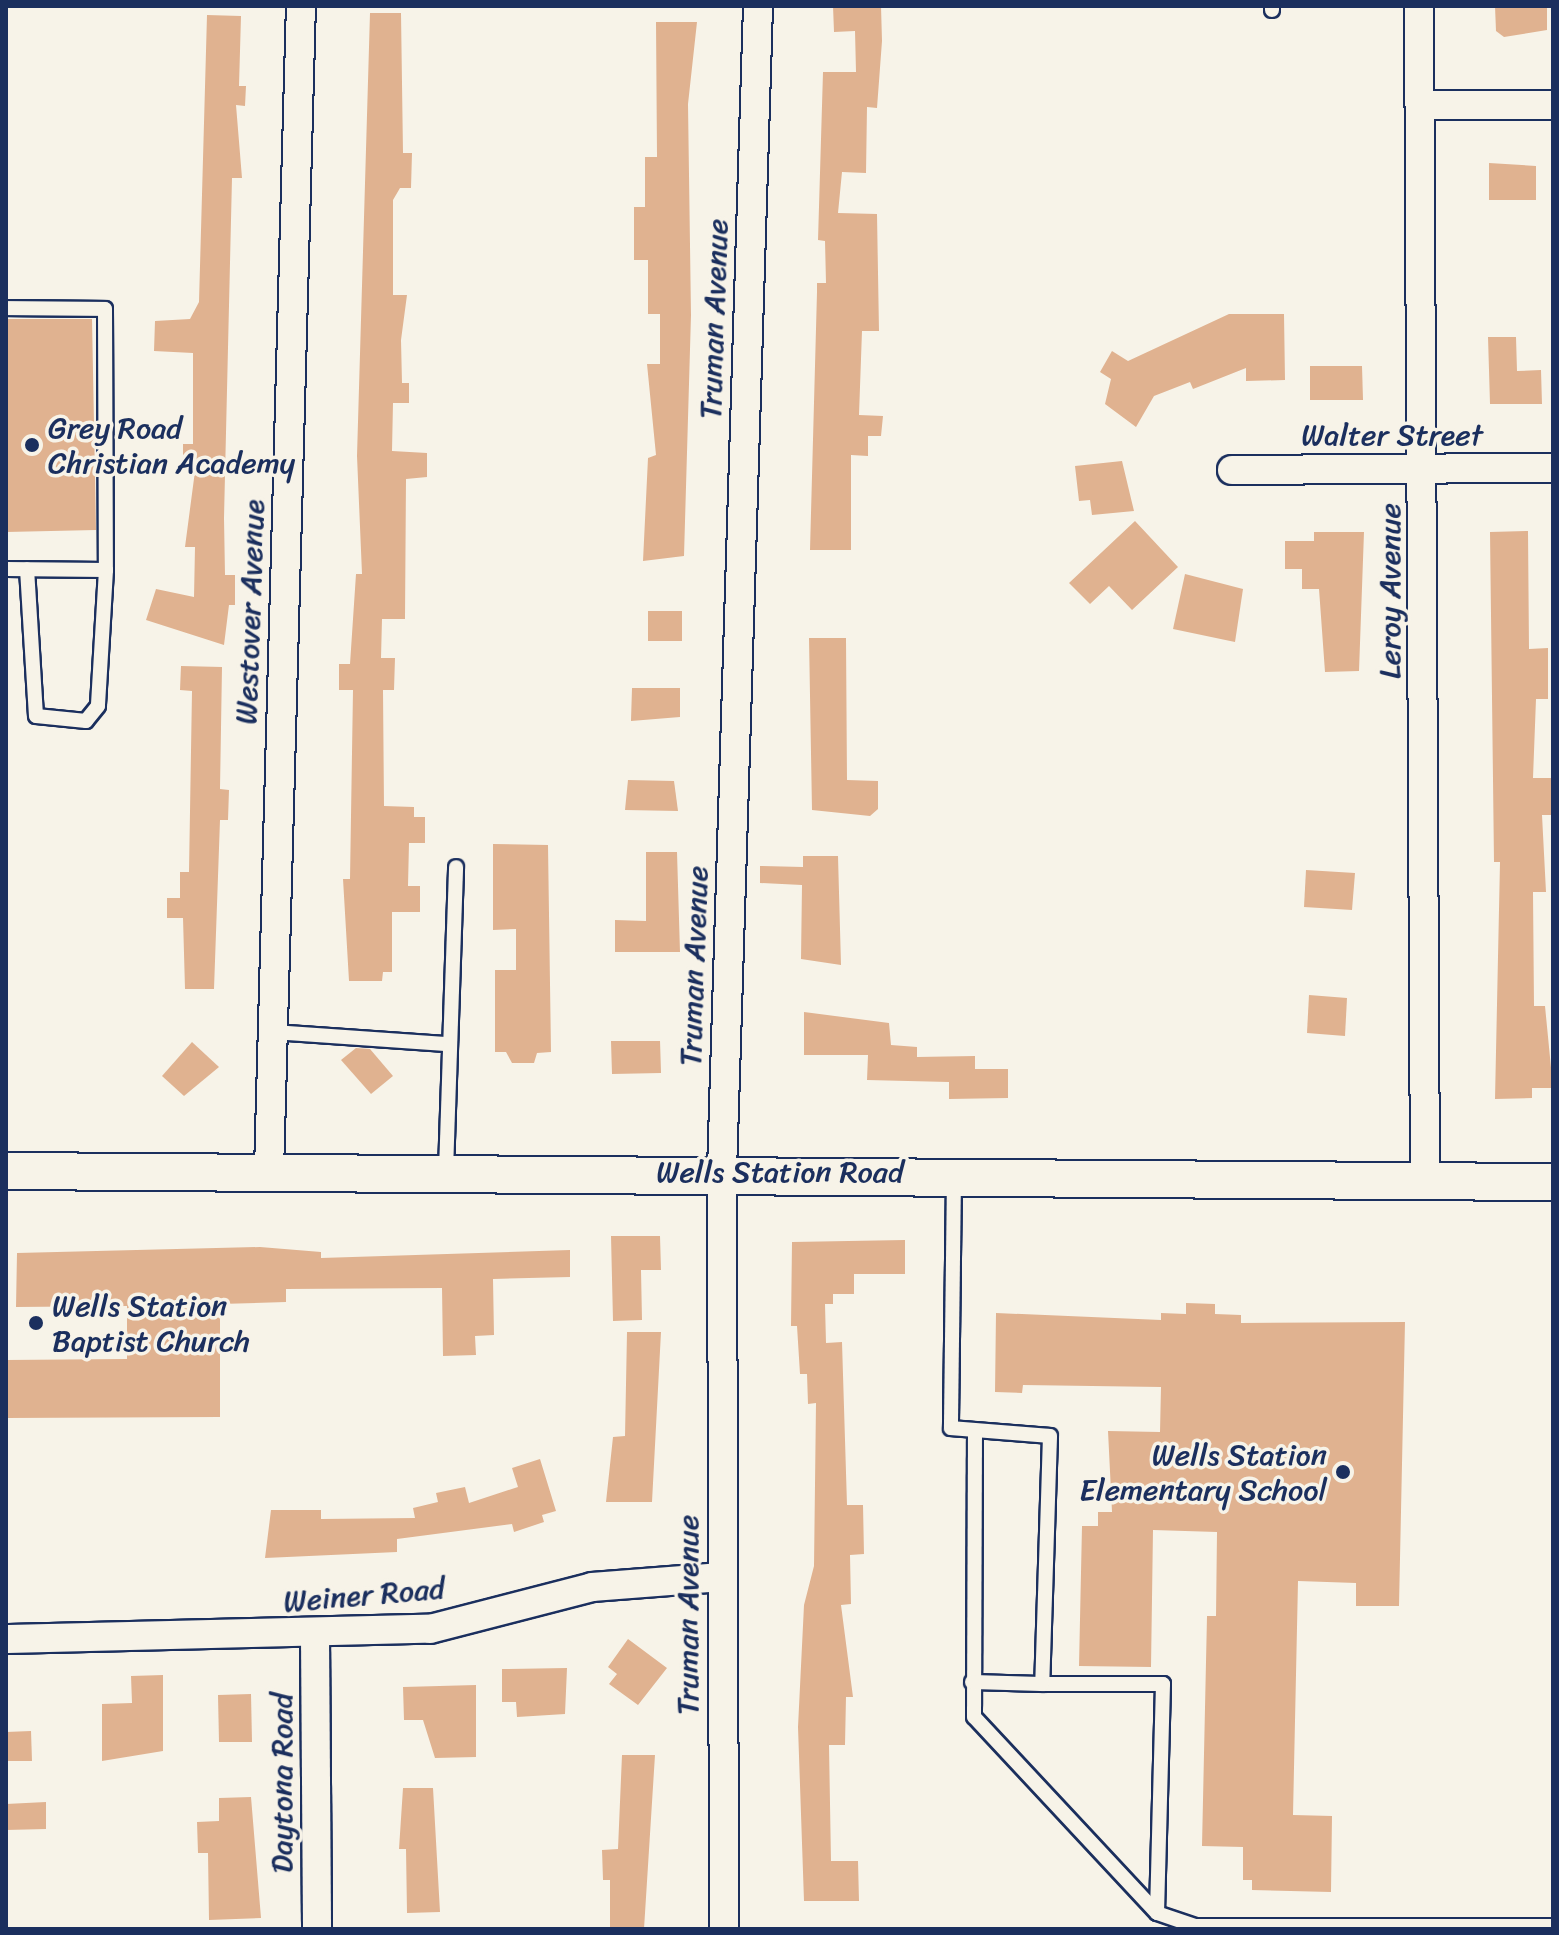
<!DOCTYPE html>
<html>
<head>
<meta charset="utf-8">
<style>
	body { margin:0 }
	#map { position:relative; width:1559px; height:1935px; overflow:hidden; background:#f7f3e8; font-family:Sriracha,sans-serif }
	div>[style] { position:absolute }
	.building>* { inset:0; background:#e0b290 }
	.roads { filter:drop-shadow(2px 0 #1b2f5e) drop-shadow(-2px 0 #1b2f5e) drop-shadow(0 2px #1b2f5e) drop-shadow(0 -2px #1b2f5e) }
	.service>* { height:14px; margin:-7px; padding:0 7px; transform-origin:7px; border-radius:7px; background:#f7f3e8 }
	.minor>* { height:28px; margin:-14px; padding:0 14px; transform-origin:14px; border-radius:14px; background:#f7f3e8 }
	.tertiary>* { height:36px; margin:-18px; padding:0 18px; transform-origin:18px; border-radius:18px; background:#f7f3e8 }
	.dots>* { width:22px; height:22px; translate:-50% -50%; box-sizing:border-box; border:4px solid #f7f3e8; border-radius:50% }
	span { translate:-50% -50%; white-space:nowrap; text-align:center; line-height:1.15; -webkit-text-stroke:7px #f7f3e8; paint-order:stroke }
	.street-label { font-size:30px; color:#1b2f5e }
	.poi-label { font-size:30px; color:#1b2f5e }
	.left { translate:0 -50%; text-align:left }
	.right { translate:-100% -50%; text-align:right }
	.frame { position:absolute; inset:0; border:8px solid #1b2f5e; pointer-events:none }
</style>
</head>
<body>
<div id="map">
	<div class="building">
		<div style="clip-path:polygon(833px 6px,881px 6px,882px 41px,877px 108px,867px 107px,866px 173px,842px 172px,838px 213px,877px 214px,879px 331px,862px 331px,859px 415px,883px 416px,881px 436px,868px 436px,868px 456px,851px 455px,851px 550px,810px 550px,817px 292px,817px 283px,826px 283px,825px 241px,818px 240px,823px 72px,856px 72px,855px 31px,834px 32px)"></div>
		<div style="clip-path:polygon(1495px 6px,1547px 6px,1547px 30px,1504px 37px,1496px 31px)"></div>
		<div style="clip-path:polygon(370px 13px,401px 13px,403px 153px,412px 153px,411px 188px,400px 188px,393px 200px,393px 295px,407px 295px,401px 340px,402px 383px,409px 383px,409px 403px,393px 403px,392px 451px,427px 453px,427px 477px,406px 479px,405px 619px,382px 619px,381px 658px,395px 658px,394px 690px,383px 690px,384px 806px,414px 807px,414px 817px,425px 817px,425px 843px,409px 843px,408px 886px,420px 886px,420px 912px,392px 912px,392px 972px,383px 972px,382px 981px,349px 981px,343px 879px,350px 879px,353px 690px,339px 690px,339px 664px,350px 664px,356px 574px,362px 574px,357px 456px)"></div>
		<div style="clip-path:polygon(207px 15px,241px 16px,239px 86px,246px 86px,245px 106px,236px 105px,242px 178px,232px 178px,224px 518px,225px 575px,235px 575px,235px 605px,229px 605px,224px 645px,146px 620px,156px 589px,194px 597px,195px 547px,185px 547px,195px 471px,183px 471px,183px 444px,193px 444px,193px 353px,154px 351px,155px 321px,190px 319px,199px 302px)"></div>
		<div style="clip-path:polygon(656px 22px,697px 22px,688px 104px,691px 315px,684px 556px,643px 561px,648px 458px,656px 455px,647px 364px,660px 364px,660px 314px,648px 314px,648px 260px,634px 260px,634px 207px,645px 207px,645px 157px,657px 157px)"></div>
		<div style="clip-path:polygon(1489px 163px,1536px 166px,1536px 200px,1489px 200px)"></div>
		<div style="clip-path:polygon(1229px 314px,1284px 314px,1285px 380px,1246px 381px,1246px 368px,1193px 389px,1190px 382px,1154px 396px,1136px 427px,1105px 404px,1111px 379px,1100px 372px,1112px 351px,1128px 361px)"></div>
		<div style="clip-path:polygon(6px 319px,92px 319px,96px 530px,6px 532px)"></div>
		<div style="clip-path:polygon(1488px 337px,1516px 337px,1517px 371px,1541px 370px,1542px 404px,1490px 404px)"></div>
		<div style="clip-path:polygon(1310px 366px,1362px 366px,1363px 400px,1310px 400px)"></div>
		<div style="clip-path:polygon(1122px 461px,1134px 511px,1092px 515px,1090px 500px,1079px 501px,1075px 466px)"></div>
		<div style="clip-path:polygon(1135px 521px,1178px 567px,1132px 610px,1109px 586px,1090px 604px,1069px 583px)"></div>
		<div style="clip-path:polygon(1528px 531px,1529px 649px,1548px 648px,1548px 699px,1536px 699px,1533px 778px,1553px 778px,1553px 815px,1542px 815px,1546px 892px,1533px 892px,1534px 1006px,1545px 1006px,1553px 1088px,1532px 1088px,1532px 1098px,1495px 1099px,1500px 862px,1494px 862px,1490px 532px)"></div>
		<div style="clip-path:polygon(1314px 532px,1364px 532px,1359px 671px,1325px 672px,1319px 589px,1302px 589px,1302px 569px,1285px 569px,1285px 541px,1314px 541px)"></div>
		<div style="clip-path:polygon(1185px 574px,1243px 589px,1235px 642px,1173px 629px)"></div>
		<div style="clip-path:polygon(648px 611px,682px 611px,682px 641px,648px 641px)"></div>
		<div style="clip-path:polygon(809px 638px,846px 638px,847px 780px,878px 781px,878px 809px,870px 816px,812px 810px)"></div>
		<div style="clip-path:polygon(181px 666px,222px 667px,220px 789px,229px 790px,228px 820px,220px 820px,214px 989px,185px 989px,183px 918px,167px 918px,167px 898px,180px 898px,180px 872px,189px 872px,192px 691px,180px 690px)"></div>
		<div style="clip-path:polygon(632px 688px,680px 688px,680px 717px,631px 721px)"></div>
		<div style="clip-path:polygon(628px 780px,674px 781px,678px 811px,625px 810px)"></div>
		<div style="clip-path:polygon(493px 844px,548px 845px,551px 1052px,537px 1053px,534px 1063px,512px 1063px,506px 1052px,495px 1052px,495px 970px,516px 970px,516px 929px,493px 930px)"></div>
		<div style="clip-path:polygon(646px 852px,677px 852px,680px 952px,615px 952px,615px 920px,646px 921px)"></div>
		<div style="clip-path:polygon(803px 856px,838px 856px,841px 965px,801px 959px,802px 885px,760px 883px,760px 866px,803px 867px)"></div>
		<div style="clip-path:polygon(1306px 870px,1355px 873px,1352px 910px,1304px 907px)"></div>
		<div style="clip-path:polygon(1309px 995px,1347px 998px,1345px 1036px,1307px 1033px)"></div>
		<div style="clip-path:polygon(804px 1012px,889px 1023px,891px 1045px,917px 1047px,917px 1057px,975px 1056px,975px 1069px,1008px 1069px,1008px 1098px,949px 1099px,949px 1082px,867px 1080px,868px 1055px,804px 1055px)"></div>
		<div style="clip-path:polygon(611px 1041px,660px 1041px,661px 1073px,612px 1074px)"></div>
		<div style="clip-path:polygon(192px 1042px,219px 1067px,184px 1096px,162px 1076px)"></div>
		<div style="clip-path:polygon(356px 1048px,370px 1049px,393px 1076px,371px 1094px,341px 1060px)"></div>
		<div style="clip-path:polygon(611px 1236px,660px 1236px,661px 1270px,641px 1270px,642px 1320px,613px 1321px)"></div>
		<div style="clip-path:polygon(905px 1240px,905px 1274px,854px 1274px,854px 1294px,833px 1294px,833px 1304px,825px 1304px,826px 1343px,842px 1342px,847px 1505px,863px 1505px,864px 1554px,850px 1555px,851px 1604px,841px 1605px,853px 1697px,846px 1697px,845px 1745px,829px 1745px,831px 1861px,858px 1861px,859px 1901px,804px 1901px,798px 1727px,804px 1605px,814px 1566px,816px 1403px,808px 1404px,807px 1374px,800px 1374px,797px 1326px,791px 1326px,792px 1242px)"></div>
		<div style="clip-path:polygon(260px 1247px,321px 1252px,321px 1258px,570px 1250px,570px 1277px,493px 1279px,494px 1335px,475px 1336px,476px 1355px,443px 1356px,442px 1288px,286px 1289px,286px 1302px,220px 1304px,220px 1417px,6px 1418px,6px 1360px,127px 1359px,127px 1306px,16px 1307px,17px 1253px)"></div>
		<div style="clip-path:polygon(1186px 1303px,1215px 1304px,1215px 1314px,1241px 1315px,1241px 1323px,1405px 1322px,1399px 1606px,1356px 1606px,1356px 1583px,1298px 1581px,1293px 1815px,1332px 1816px,1331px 1892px,1252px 1890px,1252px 1880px,1243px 1880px,1243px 1847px,1202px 1846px,1207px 1616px,1216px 1616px,1217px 1532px,1153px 1530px,1151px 1667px,1079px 1666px,1082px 1526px,1098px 1526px,1098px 1512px,1112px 1512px,1108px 1431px,1160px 1432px,1161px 1387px,1023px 1385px,1022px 1393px,995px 1392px,996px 1313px,1161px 1320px,1161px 1313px,1186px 1314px)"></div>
		<div style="clip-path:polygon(627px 1332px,661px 1332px,652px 1502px,606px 1502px,613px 1437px,625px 1436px)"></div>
		<div style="clip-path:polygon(540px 1459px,556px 1511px,542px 1515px,544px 1522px,514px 1532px,512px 1524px,397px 1539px,397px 1552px,265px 1558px,271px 1510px,321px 1510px,321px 1519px,415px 1518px,413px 1508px,438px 1502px,436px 1493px,465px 1487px,469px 1503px,518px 1487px,512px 1468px)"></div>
		<div style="clip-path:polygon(628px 1639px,667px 1668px,638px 1705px,609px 1684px,617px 1674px,608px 1667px)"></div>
		<div style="clip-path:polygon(567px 1668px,565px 1714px,517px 1717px,516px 1702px,502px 1702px,502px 1669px)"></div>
		<div style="clip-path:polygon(163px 1675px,163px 1751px,102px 1761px,102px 1704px,132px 1703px,131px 1676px)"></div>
		<div style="clip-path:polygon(476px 1685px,476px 1757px,435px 1758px,423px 1720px,404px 1720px,403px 1687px)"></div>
		<div style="clip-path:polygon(251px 1694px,252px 1742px,219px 1742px,218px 1695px)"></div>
		<div style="clip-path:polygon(31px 1731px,32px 1761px,6px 1761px,6px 1732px)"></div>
		<div style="clip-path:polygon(622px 1755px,655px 1755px,644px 1929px,610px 1929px,610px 1880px,603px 1880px,602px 1850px,618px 1849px)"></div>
		<div style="clip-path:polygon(403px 1788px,433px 1788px,440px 1912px,407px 1913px,406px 1849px,399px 1849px)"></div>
		<div style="clip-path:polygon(251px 1797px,261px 1918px,209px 1920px,208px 1853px,198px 1853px,197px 1822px,219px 1821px,219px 1798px)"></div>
		<div style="clip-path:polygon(46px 1802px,46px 1829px,6px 1830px,6px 1804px)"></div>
	</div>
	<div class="roads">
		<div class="service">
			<div style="left:1272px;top:6px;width:4px;rotate:90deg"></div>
			<div style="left:6px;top:308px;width:99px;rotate:0.6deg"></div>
			<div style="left:105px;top:309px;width:261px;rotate:89.8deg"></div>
			<div style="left:106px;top:570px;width:136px;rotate:93.4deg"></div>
			<div style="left:98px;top:706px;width:19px;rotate:129deg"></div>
			<div style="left:86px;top:721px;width:50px;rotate:-174.3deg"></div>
			<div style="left:36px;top:716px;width:147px;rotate:-93.5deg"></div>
			<div style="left:6px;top:569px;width:100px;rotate:0.6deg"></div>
			<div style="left:273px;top:1032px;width:173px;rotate:4deg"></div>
			<div style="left:446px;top:1171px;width:304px;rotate:-88.1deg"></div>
			<div style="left:954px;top:1177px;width:251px;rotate:90.7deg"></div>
			<div style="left:951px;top:1428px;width:99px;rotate:4.6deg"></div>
			<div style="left:1050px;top:1436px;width:248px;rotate:91.8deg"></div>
			<div style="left:1042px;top:1684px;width:121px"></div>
			<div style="left:1163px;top:1684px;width:229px;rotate:91.5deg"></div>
			<div style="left:1157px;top:1913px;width:268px;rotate:-133deg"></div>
			<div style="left:974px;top:1717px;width:284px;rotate:-89.8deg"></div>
			<div style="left:972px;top:1682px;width:70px;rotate:1.6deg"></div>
			<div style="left:1157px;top:1913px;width:40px;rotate:18.9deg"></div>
			<div style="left:1195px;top:1926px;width:358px"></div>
		</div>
		<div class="minor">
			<div style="left:1419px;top:6px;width:1170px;rotate:89.71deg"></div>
			<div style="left:1420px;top:105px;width:133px"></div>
			<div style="left:1232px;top:470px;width:321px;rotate:-0.4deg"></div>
			<div style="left:269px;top:1171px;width:1165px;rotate:-88.43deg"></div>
			<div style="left:315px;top:1637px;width:292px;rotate:89.6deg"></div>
			<div style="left:6px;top:1639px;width:424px;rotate:-1.4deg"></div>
			<div style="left:430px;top:1629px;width:167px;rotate:-14.5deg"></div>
			<div style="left:592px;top:1587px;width:130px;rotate:-4.4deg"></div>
			<div style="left:724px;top:1929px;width:758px;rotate:-90.15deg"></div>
			<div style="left:722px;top:1171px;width:1166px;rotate:-88.23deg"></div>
		</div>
		<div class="tertiary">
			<div style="left:6px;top:1171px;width:1547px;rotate:0.41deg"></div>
		</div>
	</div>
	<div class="dots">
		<div style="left:32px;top:445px;background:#1b2f5e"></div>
		<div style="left:36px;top:1323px;background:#1b2f5e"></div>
		<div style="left:1343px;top:1472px;background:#1b2f5e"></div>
	</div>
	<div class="street-label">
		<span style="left:714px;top:319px;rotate:-88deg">Truman Avenue</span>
		<span style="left:1392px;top:435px">Walter Street</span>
		<span style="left:1390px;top:591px;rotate:-90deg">Leroy Avenue</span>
		<span style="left:250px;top:612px;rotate:-88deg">Westover Avenue</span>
		<span style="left:694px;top:966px;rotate:-88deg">Truman Avenue</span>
		<span style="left:780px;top:1172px">Wells Station Road</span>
		<span style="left:364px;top:1595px;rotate:-5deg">Weiner Road</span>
		<span style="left:688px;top:1615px;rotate:-90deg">Truman Avenue</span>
		<span style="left:282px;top:1783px;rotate:-90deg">Daytona Road</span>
	</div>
	<div class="poi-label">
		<span class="left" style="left:48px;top:445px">Grey Road<br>Christian Academy</span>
		<span class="left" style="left:52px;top:1323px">Wells Station<br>Baptist Church</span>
		<span class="right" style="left:1327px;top:1472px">Wells Station<br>Elementary School</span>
	</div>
	<div class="frame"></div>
</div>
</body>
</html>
